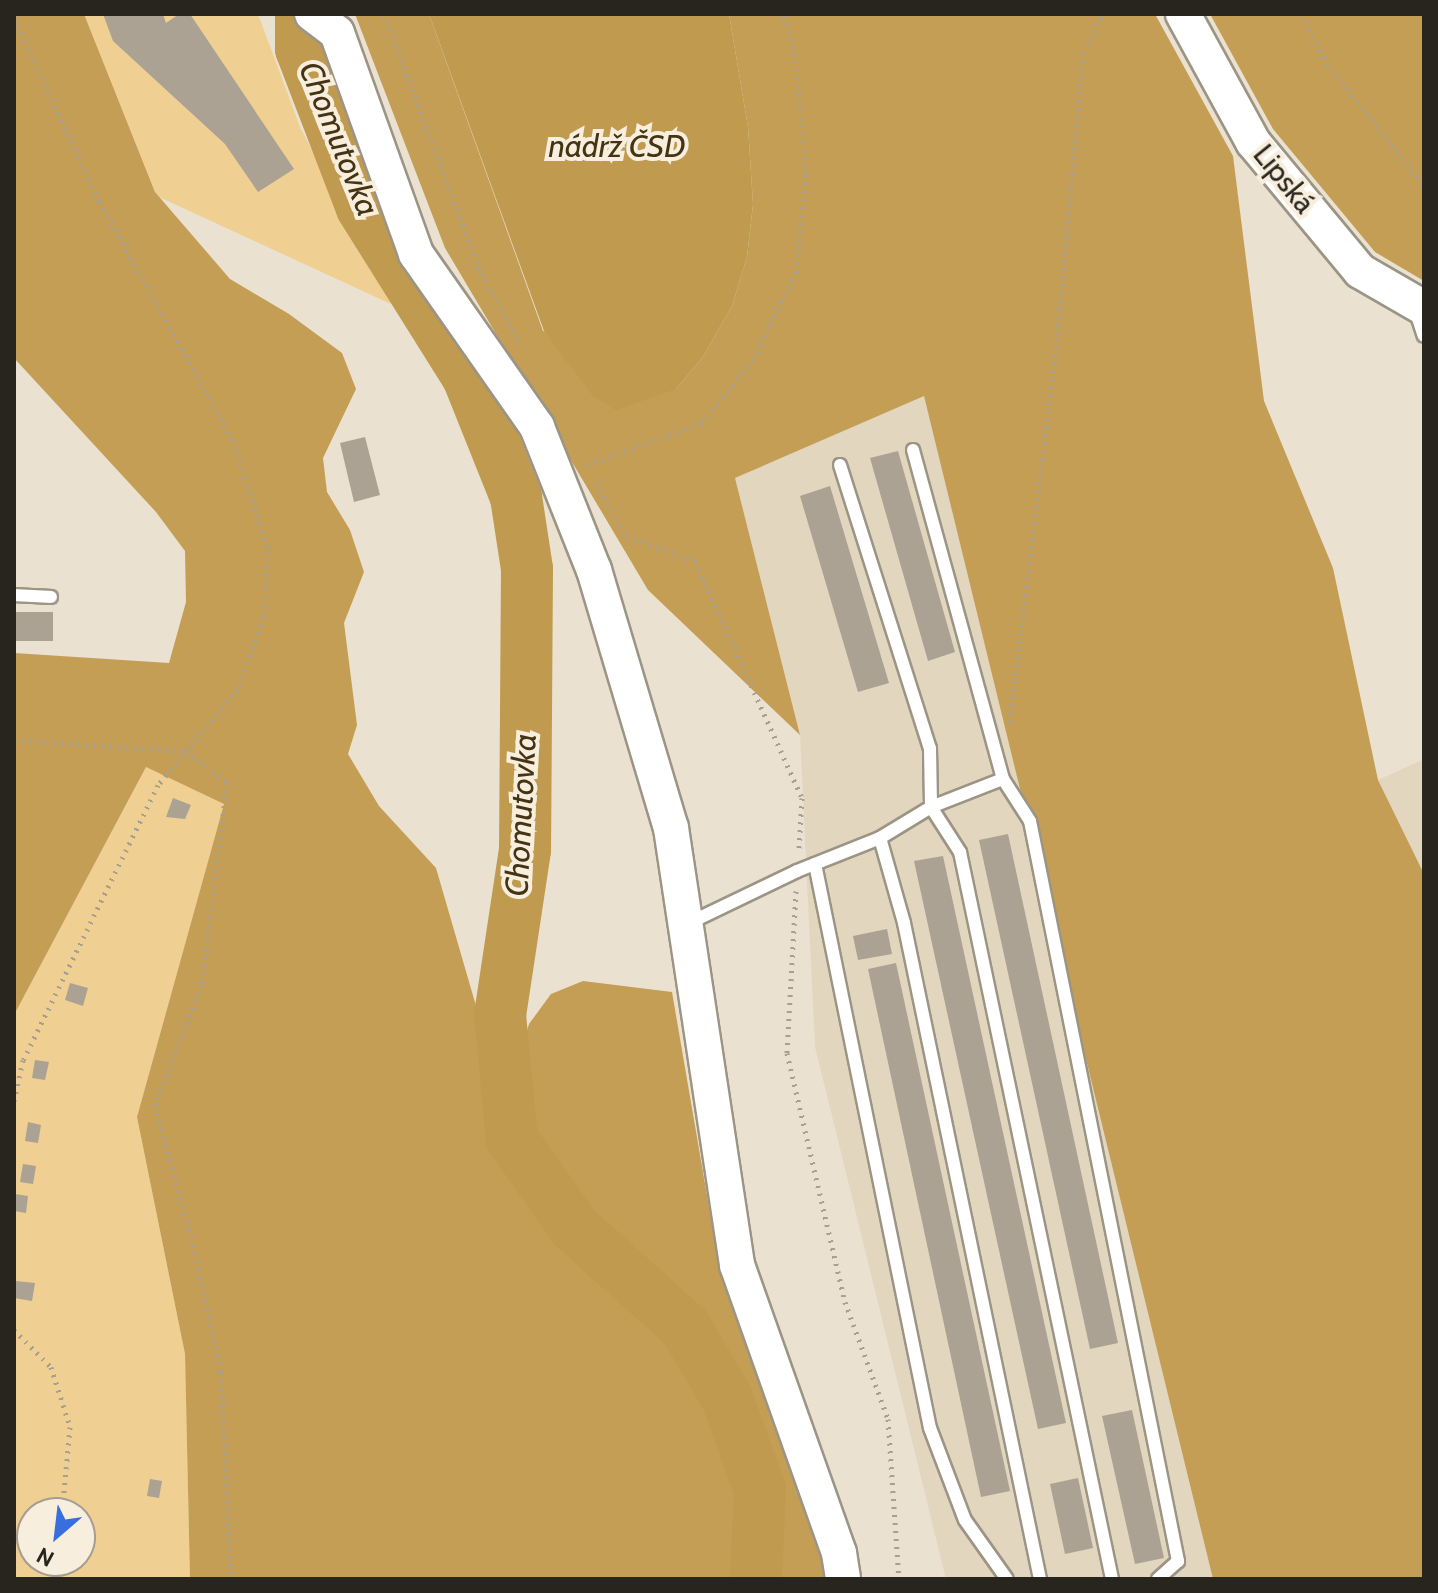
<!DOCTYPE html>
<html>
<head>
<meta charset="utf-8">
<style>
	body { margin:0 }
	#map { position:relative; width:1438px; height:1593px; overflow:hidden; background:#eae1d0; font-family:Cabin,sans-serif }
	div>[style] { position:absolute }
	.built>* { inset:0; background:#e2d6bf }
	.green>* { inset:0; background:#efcf92 }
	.forest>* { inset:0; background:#c49e54 }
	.water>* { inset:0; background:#c09a4f }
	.river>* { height:52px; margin:-26px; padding:0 26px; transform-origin:26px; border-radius:26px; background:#c09a4f }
	.building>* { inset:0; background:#aba293 }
	.path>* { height:5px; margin-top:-2.5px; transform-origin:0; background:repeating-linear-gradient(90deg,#a7a092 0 2px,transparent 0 8px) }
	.roads { filter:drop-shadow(2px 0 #9c9484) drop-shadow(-2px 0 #9c9484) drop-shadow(0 2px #9c9484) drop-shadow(0 -2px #9c9484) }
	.lane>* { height:12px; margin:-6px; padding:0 6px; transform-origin:6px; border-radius:6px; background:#fff }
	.secondary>* { height:34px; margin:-17px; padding:0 17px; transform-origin:17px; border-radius:17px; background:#fff }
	span { translate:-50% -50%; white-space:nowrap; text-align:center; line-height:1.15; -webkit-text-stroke:8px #f7eede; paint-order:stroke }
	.street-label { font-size:30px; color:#28241e }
	.water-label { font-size:32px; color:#453413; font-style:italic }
	.frame { position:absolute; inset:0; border:16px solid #28241e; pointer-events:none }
	.north { position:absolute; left:16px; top:1497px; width:80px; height:80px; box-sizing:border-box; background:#f7eede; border:2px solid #a49d91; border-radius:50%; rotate:208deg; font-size:22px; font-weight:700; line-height:32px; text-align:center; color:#28241e }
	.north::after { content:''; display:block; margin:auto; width:28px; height:36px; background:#386edd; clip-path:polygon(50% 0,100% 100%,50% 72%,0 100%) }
</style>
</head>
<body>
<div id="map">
	<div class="built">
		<div style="clip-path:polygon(924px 395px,1213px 1579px,946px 1579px,815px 1047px,800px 735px,735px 478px)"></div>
		<div style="clip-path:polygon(1424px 759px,1424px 874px,1378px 780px)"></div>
	</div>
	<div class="green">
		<div style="clip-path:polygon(84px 14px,258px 14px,300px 127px,391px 304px,157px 196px)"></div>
		<div style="clip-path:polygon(evenodd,146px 767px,224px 804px,137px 1117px,185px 1354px,190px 1579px,14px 1579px,14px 1015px,146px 767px,32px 1513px,80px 1513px,80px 1561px,32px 1561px,32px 1513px)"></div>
	</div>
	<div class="forest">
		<div style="clip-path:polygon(14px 14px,84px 14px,155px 192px,230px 279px,289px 314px,342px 353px,356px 389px,323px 458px,327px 492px,350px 530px,364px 572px,344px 623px,357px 725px,348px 754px,379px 806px,436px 868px,492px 1061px,524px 1041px,529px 1024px,551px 994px,583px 981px,672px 992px,720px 1271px,828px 1579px,190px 1579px,185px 1354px,137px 1117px,224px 804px,146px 767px,14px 1015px,14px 653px,169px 663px,186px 602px,185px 551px,156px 512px,14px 358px)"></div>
		<div style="clip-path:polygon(355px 14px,429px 14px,543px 331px,676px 389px,703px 357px,732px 306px,747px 257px,753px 204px,748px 127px,729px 14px,1155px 14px,1233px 156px,1264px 401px,1333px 568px,1378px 780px,1424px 874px,1424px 1579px,1213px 1579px,924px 396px,735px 478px,800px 735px,648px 590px,445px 248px)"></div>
		<div style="clip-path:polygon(1210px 14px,1424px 14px,1424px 281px,1375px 252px,1273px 129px)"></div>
	</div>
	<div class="water">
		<div style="clip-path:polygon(429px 14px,729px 14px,748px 127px,753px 204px,747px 257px,732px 306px,703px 357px,676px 389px,616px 410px,593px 396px,544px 331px)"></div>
	</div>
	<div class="river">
		<div style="left:301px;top:14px;width:35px;rotate:90deg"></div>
		<div style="left:301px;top:49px;width:170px;rotate:69deg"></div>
		<div style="left:362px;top:208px;width:199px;rotate:57.9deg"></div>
		<div style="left:468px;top:377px;width:129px;rotate:68.2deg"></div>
		<div style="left:516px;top:497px;width:73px;rotate:81.3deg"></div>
		<div style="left:527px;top:569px;width:281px;rotate:90.4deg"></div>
		<div style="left:525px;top:850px;width:167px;rotate:98.6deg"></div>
		<div style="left:500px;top:1015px;width:125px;rotate:84.5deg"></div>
		<div style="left:512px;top:1139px;width:109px;rotate:54.7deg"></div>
		<div style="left:575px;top:1228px;width:148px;rotate:42deg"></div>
		<div style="left:685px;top:1327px;width:82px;rotate:59.4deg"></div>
		<div style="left:727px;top:1398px;width:98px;rotate:70.3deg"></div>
		<div style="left:760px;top:1490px;width:89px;rotate:92.6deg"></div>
	</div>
	<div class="building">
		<div style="clip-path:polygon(103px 14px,163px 14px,166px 23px,179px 14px,190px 14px,294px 169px,258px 192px,225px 144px,113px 41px)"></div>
		<div style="clip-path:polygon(365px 437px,380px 495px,354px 502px,340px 443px)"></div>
		<div style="clip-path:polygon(898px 451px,955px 652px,928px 661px,870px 458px)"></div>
		<div style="clip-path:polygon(830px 486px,889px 683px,858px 692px,800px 496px)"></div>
		<div style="clip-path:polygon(14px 612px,53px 612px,53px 641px,14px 641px)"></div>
		<div style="clip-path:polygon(173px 798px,191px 805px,185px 819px,166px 817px)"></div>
		<div style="clip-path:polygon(1008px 834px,1118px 1343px,1090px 1349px,979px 840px)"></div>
		<div style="clip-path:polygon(943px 856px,1066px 1423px,1038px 1429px,914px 861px)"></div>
		<div style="clip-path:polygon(887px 929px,892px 954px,858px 960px,853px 936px)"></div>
		<div style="clip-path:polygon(896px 963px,1010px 1491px,981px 1497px,868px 969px)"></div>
		<div style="clip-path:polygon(70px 983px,88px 988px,83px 1006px,65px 1000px)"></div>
		<div style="clip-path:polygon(35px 1060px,49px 1062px,45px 1080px,32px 1078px)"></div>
		<div style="clip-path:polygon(28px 1122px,41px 1125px,38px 1143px,25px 1141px)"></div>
		<div style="clip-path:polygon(23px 1164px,36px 1166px,33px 1184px,20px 1182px)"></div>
		<div style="clip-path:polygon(15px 1194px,28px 1196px,26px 1213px,14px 1211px)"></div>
		<div style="clip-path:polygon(16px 1281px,35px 1283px,32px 1301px,14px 1298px)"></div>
		<div style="clip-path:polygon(1132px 1410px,1164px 1558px,1135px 1564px,1102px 1416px)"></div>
		<div style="clip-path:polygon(1078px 1478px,1093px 1548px,1065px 1554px,1050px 1484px)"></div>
		<div style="clip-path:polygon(150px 1479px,162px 1481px,159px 1498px,147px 1496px)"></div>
	</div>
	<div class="path">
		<div style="left:384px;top:14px;width:269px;rotate:69.5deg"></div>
		<div style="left:478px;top:266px;width:89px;rotate:61.7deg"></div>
		<div style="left:1301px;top:14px;width:55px;rotate:62deg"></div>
		<div style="left:1327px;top:63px;width:157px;rotate:51.7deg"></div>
		<div style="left:14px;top:18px;width:202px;rotate:65.1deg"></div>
		<div style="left:99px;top:201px;width:273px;rotate:60.8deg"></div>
		<div style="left:232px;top:439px;width:117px;rotate:72deg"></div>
		<div style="left:268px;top:550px;width:67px;rotate:93.4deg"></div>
		<div style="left:264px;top:617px;width:77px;rotate:109.9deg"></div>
		<div style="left:238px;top:689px;width:125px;rotate:129.8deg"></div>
		<div style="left:158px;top:785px;width:306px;rotate:116.1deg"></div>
		<div style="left:23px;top:1060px;width:42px;rotate:102.4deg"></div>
		<div style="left:586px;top:465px;width:123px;rotate:-19.9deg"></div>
		<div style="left:702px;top:423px;width:81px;rotate:-51deg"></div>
		<div style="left:753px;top:360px;width:98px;rotate:-64deg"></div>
		<div style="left:796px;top:272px;width:98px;rotate:-84.1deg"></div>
		<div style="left:806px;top:175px;width:128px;rotate:-95.4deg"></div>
		<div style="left:794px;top:48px;width:35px;rotate:-106deg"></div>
		<div style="left:596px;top:482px;width:62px;rotate:60.9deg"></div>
		<div style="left:626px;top:536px;width:73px;rotate:19.9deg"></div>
		<div style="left:695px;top:561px;width:260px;rotate:65.7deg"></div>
		<div style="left:802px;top:798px;width:51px;rotate:93.4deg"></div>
		<div style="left:1010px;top:722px;width:384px;rotate:-83deg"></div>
		<div style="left:1057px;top:341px;width:288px;rotate:-84.8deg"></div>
		<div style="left:1083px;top:54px;width:45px;rotate:-63.4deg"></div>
		<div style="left:14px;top:740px;width:172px;rotate:3.7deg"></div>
		<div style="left:186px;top:751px;width:51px;rotate:37.1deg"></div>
		<div style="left:227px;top:782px;width:205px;rotate:97deg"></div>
		<div style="left:202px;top:985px;width:129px;rotate:111.4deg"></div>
		<div style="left:155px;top:1105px;width:145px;rotate:74.8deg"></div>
		<div style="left:193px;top:1245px;width:130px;rotate:77.6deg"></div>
		<div style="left:221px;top:1372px;width:207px;rotate:87.2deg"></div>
		<div style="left:796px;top:891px;width:162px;rotate:93.2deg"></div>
		<div style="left:787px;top:1053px;width:256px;rotate:76.9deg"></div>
		<div style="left:845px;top:1302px;width:125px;rotate:69.8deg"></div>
		<div style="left:888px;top:1419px;width:160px;rotate:86.1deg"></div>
		<div style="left:14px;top:1330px;width:52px;rotate:45deg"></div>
		<div style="left:51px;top:1367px;width:63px;rotate:72.4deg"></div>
		<div style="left:70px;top:1427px;width:86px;rotate:95.3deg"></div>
		<div style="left:56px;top:1579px;width:18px;rotate:-87deg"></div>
	</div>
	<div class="roads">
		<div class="lane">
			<div style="left:1415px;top:309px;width:28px;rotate:72deg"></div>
			<div style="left:913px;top:450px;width:341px;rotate:74.7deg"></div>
			<div style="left:840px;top:465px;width:297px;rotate:72.4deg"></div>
			<div style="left:930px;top:748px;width:59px;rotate:89deg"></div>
			<div style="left:931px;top:807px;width:54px;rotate:57.2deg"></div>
			<div style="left:960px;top:852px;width:743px;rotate:78.19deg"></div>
			<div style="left:14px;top:595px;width:37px;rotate:3deg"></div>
			<div style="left:880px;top:838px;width:88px;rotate:74.2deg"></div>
			<div style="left:904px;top:923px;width:670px;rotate:78.29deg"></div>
			<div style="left:815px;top:864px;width:576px;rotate:78.48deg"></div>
			<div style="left:930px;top:1428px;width:98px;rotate:69.2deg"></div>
			<div style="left:965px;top:1520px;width:72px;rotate:54.6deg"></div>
			<div style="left:687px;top:924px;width:122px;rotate:-25.7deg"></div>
			<div style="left:797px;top:871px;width:89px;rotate:-21.7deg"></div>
			<div style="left:880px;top:838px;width:60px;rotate:-31.3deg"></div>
			<div style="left:931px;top:807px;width:77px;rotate:-21.3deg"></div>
			<div style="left:1003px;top:779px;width:50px;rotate:57.3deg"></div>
			<div style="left:1030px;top:821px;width:755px;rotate:78.69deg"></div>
			<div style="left:1178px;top:1561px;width:27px;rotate:138deg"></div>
		</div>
		<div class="secondary">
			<div style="left:312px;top:14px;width:31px;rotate:37deg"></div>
			<div style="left:337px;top:33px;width:235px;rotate:70.3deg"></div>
			<div style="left:416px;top:254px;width:211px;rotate:55deg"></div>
			<div style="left:537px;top:427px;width:154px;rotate:68.3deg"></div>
			<div style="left:594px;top:570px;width:269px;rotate:73.4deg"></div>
			<div style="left:671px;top:828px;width:442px;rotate:81.4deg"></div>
			<div style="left:737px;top:1265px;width:306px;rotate:70.5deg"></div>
			<div style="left:839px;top:1553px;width:26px;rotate:81deg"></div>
			<div style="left:1183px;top:14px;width:146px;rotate:61.3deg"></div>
			<div style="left:1253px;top:142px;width:168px;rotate:50.3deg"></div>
			<div style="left:1360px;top:271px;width:74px;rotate:30deg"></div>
		</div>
	</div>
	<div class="street-label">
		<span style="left:1284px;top:179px;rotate:51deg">Lipská</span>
	</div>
	<div class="water-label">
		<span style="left:339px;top:139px;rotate:68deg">Chomutovka</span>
		<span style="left:617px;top:146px">nádrž ČSD</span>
		<span style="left:521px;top:815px;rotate:-87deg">Chomutovka</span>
	</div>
	<div class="frame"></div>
	<div class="north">N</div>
</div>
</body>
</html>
